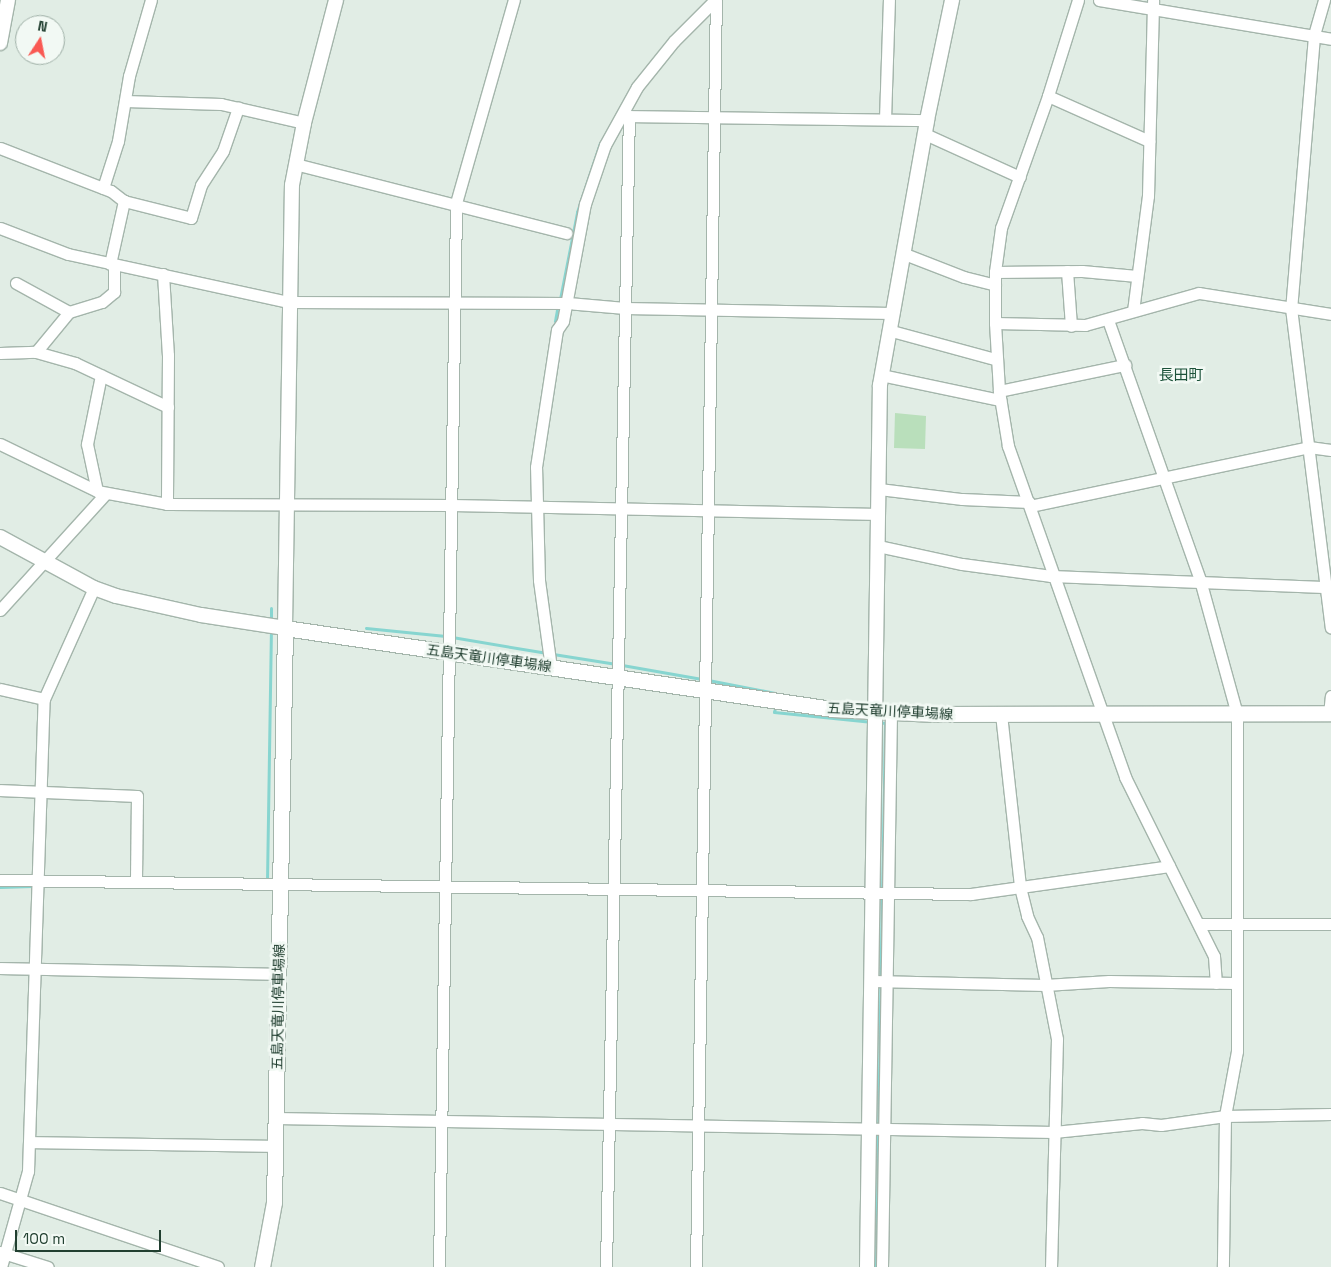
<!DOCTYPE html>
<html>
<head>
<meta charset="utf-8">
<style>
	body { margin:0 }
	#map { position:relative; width:1331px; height:1267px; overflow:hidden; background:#e1ede5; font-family:"Space Grotesk","Noto Sans JP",sans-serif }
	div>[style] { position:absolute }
	.green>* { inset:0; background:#b9dfbb }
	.stream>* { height:3px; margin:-1.5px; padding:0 1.5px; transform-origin:1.5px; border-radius:1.5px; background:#87d5d0 }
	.roads { filter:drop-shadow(1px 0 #a4b5ab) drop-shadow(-1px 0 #a4b5ab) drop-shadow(0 1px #a4b5ab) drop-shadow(0 -1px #a4b5ab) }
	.minor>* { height:11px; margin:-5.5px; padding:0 5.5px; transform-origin:5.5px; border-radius:5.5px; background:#fff }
	.tertiary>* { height:14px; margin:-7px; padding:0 7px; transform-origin:7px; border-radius:7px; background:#fff }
	.secondary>* { height:15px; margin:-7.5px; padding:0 7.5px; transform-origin:7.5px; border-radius:7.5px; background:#fff }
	span { translate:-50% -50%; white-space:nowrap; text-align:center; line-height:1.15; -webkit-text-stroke:5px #f2f9f4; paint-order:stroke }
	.street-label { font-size:14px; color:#213f30 }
	.neighbourhood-label { font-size:15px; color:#1b5239 }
	.north { position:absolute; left:15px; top:15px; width:50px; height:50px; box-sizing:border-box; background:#f2f9f4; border:1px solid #9eafa6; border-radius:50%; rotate:11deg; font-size:14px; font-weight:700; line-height:20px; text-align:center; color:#213f30 }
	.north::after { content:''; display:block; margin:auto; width:18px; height:22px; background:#f95953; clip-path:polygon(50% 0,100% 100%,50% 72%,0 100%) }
	.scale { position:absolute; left:15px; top:1230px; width:146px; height:22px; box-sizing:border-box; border:2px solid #213f30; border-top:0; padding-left:6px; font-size:15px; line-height:18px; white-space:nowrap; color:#213f30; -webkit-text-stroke:4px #f2f9f4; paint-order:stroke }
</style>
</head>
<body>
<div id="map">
	<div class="green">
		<div style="clip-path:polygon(895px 413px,926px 416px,925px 449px,894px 448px)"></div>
	</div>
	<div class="stream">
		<div style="left:560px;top:299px;width:89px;rotate:-78.9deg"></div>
		<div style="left:577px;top:212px;width:73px;rotate:-71.6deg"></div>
		<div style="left:555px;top:321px;width:11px;rotate:-80deg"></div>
		<div style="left:271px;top:621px;width:13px;rotate:-90deg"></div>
		<div style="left:366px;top:628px;width:80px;rotate:5.7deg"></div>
		<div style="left:446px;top:636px;width:101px;rotate:9.6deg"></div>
		<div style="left:553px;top:654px;width:64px;rotate:9deg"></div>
		<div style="left:622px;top:665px;width:81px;rotate:9.9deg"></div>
		<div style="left:708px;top:680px;width:68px;rotate:11deg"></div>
		<div style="left:775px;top:708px;width:4px;rotate:104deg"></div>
		<div style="left:774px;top:712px;width:99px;rotate:5.8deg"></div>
		<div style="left:878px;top:722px;width:7px;rotate:8deg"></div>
		<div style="left:885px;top:723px;width:167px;rotate:91deg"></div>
		<div style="left:267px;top:881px;width:251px;rotate:-89.1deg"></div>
		<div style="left:0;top:887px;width:32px;rotate:-2deg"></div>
		<div style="left:253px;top:889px;width:14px;rotate:-8deg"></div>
		<div style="left:876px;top:1267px;width:371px;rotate:-89.1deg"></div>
	</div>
	<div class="roads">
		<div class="minor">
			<div style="left:1078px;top:0;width:101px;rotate:107.4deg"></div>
			<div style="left:1048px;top:96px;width:140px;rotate:109.6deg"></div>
			<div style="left:1001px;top:228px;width:44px;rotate:97.8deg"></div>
			<div style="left:995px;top:272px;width:51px;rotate:90deg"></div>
			<div style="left:995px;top:323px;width:68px;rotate:86.6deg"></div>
			<div style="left:999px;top:391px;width:56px;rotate:80.7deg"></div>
			<div style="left:1008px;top:446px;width:351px;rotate:70.5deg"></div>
			<div style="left:1125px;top:777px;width:200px;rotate:63.6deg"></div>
			<div style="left:1214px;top:956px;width:27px;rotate:86deg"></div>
			<div style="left:1099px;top:0;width:235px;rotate:9.5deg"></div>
			<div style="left:1324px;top:0;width:37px;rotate:106deg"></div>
			<div style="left:1314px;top:36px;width:273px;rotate:94.8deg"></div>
			<div style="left:1291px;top:308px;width:322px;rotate:82.9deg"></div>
			<div style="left:1048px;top:96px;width:111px;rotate:24deg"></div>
			<div style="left:125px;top:101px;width:96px;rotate:1.8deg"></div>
			<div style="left:221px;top:104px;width:85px;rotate:12.9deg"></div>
			<div style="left:885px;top:119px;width:119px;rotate:-88.1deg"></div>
			<div style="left:925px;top:134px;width:104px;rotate:24.4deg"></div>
			<div style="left:0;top:148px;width:119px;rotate:21.2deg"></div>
			<div style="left:111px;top:191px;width:16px;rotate:38deg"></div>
			<div style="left:124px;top:201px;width:69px;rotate:14.2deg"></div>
			<div style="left:191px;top:218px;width:34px;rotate:-73deg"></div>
			<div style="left:201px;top:185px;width:40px;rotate:-57.1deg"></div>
			<div style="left:223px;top:151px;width:46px;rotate:-70.8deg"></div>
			<div style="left:295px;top:164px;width:280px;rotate:14.3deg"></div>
			<div style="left:103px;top:188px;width:49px;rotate:-72.3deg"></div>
			<div style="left:118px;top:141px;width:66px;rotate:-80.4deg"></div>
			<div style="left:129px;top:76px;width:79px;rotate:-73.9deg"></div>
			<div style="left:0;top:228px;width:73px;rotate:20.9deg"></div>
			<div style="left:68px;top:254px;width:226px;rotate:12.3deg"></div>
			<div style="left:289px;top:302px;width:278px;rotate:0.2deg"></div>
			<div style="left:567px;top:303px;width:58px;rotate:4.9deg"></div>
			<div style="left:625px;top:308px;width:266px;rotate:1.1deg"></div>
			<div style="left:902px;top:253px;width:66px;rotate:21.2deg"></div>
			<div style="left:964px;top:277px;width:32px;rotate:14deg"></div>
			<div style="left:110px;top:264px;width:65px;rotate:-77.5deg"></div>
			<div style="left:1067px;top:271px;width:55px;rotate:85.8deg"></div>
			<div style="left:995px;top:272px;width:87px;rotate:-0.7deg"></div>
			<div style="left:1082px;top:271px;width:55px;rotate:5.2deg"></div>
			<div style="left:163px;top:274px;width:81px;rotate:86.5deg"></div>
			<div style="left:168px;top:355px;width:149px;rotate:90.4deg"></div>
			<div style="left:16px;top:283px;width:60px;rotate:28.7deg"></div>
			<div style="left:1133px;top:311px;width:116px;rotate:-82.6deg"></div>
			<div style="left:1148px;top:196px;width:196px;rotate:-88.5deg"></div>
			<div style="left:1108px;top:320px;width:276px;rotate:70.5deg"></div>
			<div style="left:1200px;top:580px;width:139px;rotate:74.6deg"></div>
			<div style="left:1237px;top:714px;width:337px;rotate:90deg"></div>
			<div style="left:1237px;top:1051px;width:66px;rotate:100.5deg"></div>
			<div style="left:1225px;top:1116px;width:151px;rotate:90.8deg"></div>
			<div style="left:995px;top:323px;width:90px;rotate:1.3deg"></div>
			<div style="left:1085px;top:325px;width:118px;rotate:-15.7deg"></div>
			<div style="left:1199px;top:293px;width:134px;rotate:9deg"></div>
			<div style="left:888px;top:330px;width:111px;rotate:15.2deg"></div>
			<div style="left:36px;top:352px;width:52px;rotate:-50.5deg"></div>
			<div style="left:69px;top:312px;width:34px;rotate:-17deg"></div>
			<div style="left:102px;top:302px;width:16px;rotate:-40deg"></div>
			<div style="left:114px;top:292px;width:27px;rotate:-90deg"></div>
			<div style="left:0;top:353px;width:36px;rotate:-2deg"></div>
			<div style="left:36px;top:352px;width:41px;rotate:15.8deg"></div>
			<div style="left:75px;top:363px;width:103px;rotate:25.3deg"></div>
			<div style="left:881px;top:375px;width:122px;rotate:11.9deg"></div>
			<div style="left:999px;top:391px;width:129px;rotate:-11.7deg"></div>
			<div style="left:0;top:444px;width:108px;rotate:25.9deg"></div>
			<div style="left:97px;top:491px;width:71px;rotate:10.5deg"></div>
			<div style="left:167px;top:504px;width:285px;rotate:0.2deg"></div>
			<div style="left:452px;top:505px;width:427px;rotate:1.2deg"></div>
			<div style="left:879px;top:489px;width:84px;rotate:6.9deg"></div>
			<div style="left:962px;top:499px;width:67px;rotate:2.6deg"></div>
			<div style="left:97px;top:491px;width:48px;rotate:-102deg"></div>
			<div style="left:87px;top:444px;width:70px;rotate:-78.5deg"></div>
			<div style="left:1030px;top:506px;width:285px;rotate:-11.9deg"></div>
			<div style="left:1309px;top:447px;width:22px;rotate:8deg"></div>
			<div style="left:878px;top:546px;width:86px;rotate:12.1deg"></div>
			<div style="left:962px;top:564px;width:90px;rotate:7.7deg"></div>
			<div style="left:1051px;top:576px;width:279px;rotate:2.3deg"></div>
			<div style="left:0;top:610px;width:156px;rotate:-47.8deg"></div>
			<div style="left:551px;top:668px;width:89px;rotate:-97.8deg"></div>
			<div style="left:539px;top:580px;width:113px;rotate:-91.5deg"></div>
			<div style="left:536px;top:467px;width:139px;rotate:-81.3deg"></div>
			<div style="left:557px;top:330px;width:11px;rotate:-56deg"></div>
			<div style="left:563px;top:321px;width:119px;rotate:-79.4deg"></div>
			<div style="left:585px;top:204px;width:62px;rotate:-71.3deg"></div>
			<div style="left:605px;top:145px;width:66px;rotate:-61.1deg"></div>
			<div style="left:637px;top:87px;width:59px;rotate:-51.2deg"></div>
			<div style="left:674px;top:41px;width:58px;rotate:-45deg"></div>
			<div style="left:0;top:689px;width:45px;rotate:12.8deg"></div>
			<div style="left:1001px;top:714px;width:174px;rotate:83.7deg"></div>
			<div style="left:1020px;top:887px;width:30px;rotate:76deg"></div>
			<div style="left:1027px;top:916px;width:23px;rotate:65deg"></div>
			<div style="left:1037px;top:937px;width:104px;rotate:78.9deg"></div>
			<div style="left:1057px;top:1039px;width:228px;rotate:91.5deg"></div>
			<div style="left:1329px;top:714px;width:18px;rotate:-84deg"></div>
			<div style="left:0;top:790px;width:137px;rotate:2.5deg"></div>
			<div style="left:137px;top:796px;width:86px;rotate:90.7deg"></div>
			<div style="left:0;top:880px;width:971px;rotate:0.83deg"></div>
			<div style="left:971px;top:894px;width:200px;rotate:-8deg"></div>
			<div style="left:1199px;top:924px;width:132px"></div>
			<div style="left:0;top:968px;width:279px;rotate:1.2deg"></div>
			<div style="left:873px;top:981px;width:172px;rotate:1.3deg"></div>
			<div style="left:1045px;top:985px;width:64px;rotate:-3.6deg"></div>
			<div style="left:1109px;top:981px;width:126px;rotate:0.9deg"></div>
			<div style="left:276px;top:1118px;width:778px;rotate:1.03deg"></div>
			<div style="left:1054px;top:1132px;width:88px;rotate:-5.8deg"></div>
			<div style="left:1142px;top:1123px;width:19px;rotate:6deg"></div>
			<div style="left:1161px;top:1125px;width:65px;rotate:-8deg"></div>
			<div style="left:1225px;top:1116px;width:106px;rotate:-1.1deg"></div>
			<div style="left:30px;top:1142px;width:245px;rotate:0.9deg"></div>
			<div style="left:0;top:1193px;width:230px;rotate:18.7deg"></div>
			<div style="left:0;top:1252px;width:50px;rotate:17.4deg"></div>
			<div style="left:1px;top:1267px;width:100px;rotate:-74.3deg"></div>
			<div style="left:28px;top:1171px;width:472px;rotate:-88.1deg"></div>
			<div style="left:44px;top:699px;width:122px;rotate:-65.8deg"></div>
			<div style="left:439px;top:1267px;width:1064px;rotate:-89.08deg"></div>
			<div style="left:456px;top:203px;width:211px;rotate:-74.1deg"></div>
			<div style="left:606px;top:1267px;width:1151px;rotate:-88.86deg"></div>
			<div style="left:629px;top:116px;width:298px;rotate:0.8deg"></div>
			<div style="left:696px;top:1267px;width:1267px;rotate:-89.1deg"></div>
			<div style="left:882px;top:1267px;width:554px;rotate:-89.07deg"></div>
		</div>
		<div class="tertiary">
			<div style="left:0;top:43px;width:44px;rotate:-79.5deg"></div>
			<div style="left:0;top:537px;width:107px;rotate:28.5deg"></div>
			<div style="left:94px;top:588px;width:23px;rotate:20deg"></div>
			<div style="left:116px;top:596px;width:87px;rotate:12.6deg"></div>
			<div style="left:201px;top:615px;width:85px;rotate:8.8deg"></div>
			<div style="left:285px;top:628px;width:443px;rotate:-89.1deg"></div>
			<div style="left:292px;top:185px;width:63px;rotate:-79deg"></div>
			<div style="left:304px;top:123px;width:127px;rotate:-75.4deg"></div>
			<div style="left:867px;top:1267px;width:882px;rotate:-89.16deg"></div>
			<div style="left:880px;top:385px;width:269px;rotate:-79.9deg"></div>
			<div style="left:927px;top:120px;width:123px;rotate:-78.2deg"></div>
		</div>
		<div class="secondary">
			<div style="left:262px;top:1267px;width:66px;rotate:-79.5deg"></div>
			<div style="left:274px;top:1202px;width:574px;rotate:-88.9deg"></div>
			<div style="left:285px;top:628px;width:553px;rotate:8.42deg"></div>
			<div style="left:832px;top:709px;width:103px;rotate:2.8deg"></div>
			<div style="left:935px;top:714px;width:396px;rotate:-0.1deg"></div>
		</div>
	</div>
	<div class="street-label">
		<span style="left:489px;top:658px;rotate:8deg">五島天竜川停車場線</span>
		<span style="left:890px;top:711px;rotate:3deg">五島天竜川停車場線</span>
		<span style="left:278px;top:1007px;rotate:-89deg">五島天竜川停車場線</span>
	</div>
	<div class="neighbourhood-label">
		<span style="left:1181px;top:375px">長田町</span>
	</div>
	<div class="north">N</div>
	<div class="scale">100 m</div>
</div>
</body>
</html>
